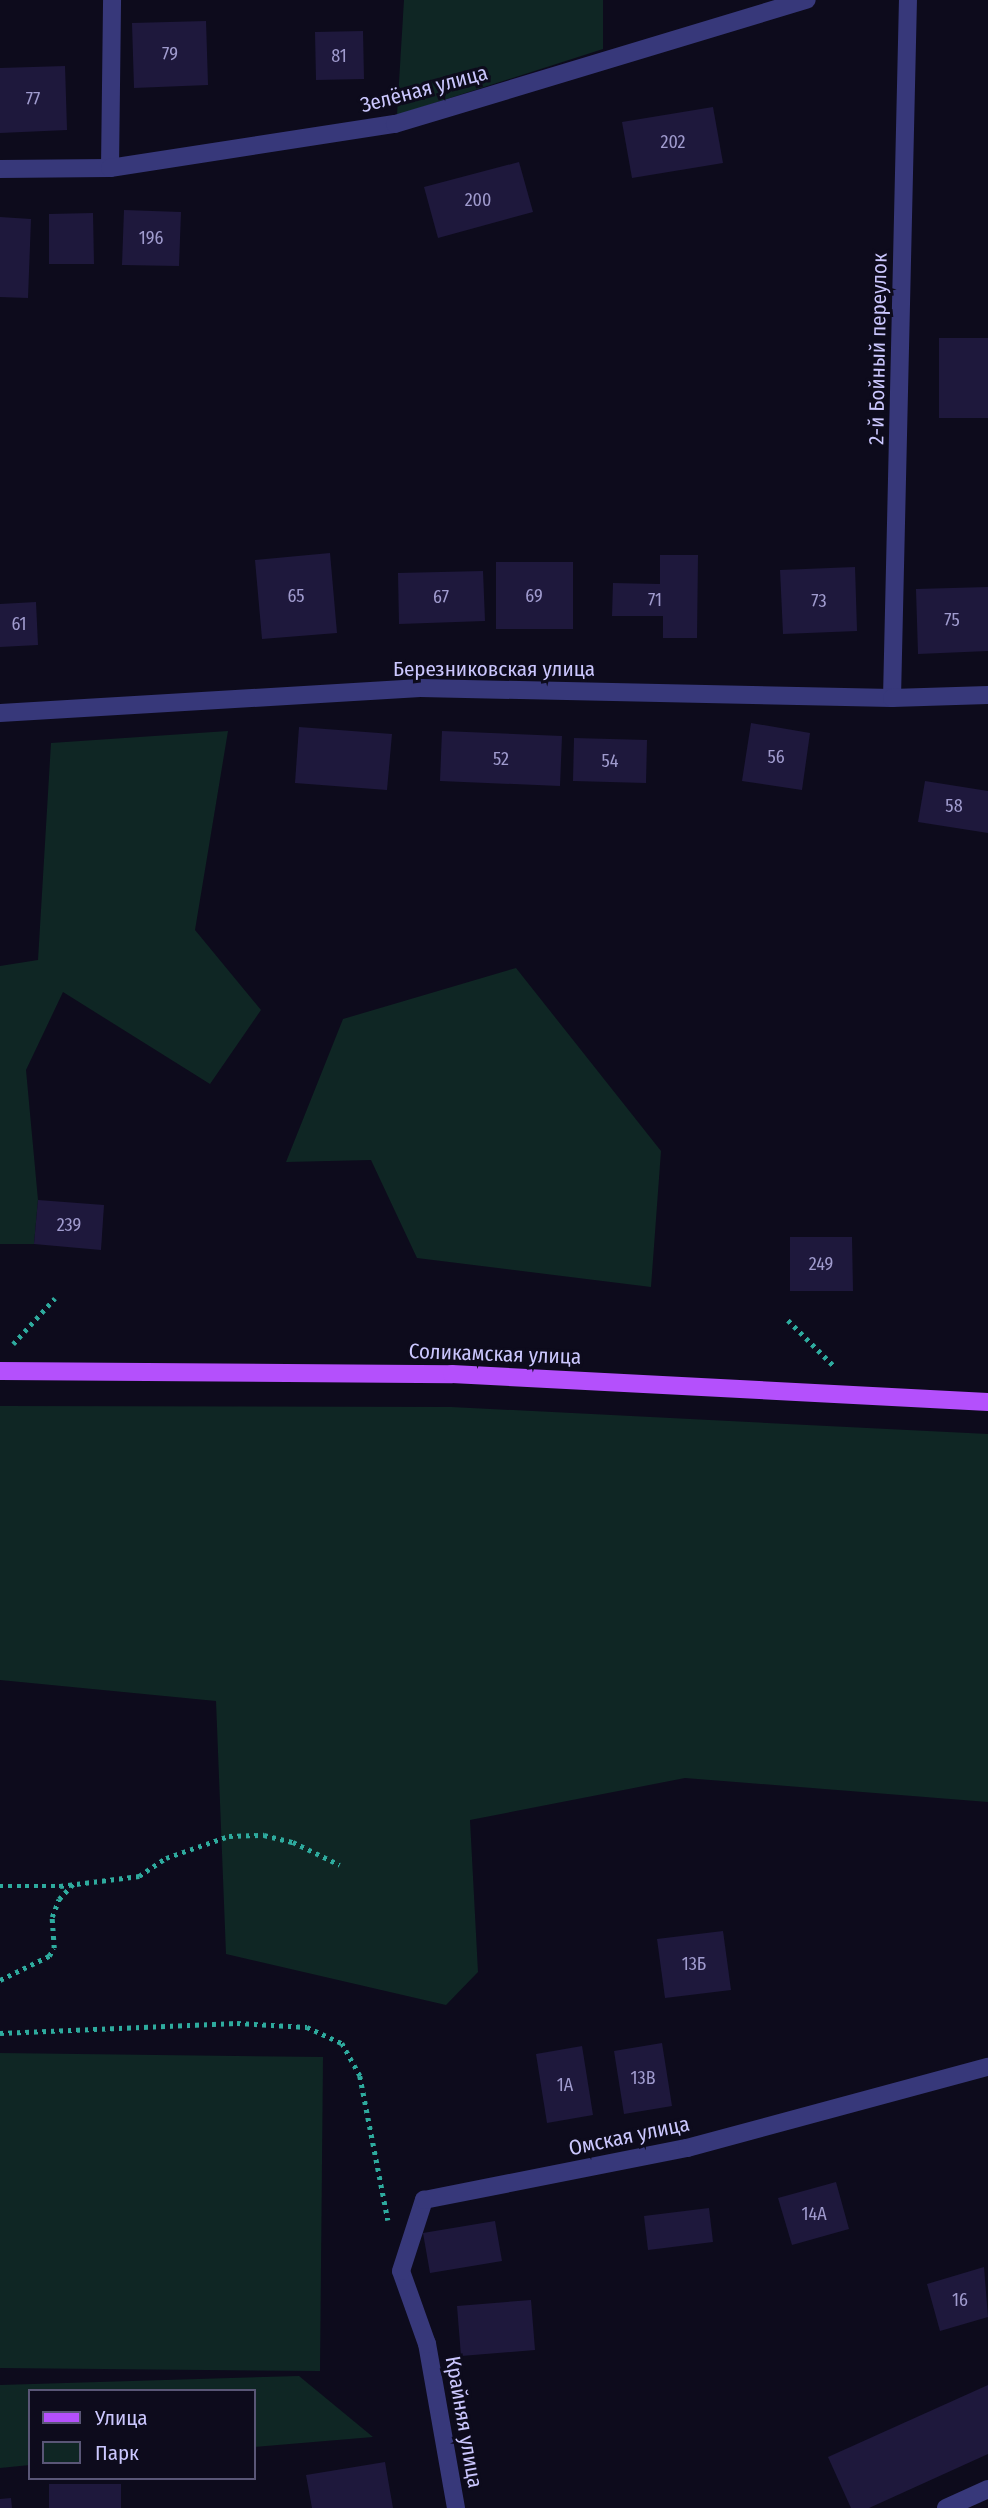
<!DOCTYPE html>
<html>
<head>
<meta charset="utf-8">
<style>
	body { margin:0 }
	#map { position:relative; width:988px; height:2508px; overflow:hidden; background:#0d0b1c; font-family:"Fira Sans Condensed",sans-serif }
	div>[style] { position:absolute }
	.green>* { inset:0; background:#0f2624 }
	.building>* { inset:0; background:#1e183c }
	.path>* { height:4.5px; margin-top:-2.25px; transform-origin:0; background:repeating-linear-gradient(90deg,#2eab9e 0 3.5px,transparent 0 8.5px) }
	.minor>* { height:18px; margin:-9px; padding:0 9px; transform-origin:9px; border-radius:9px; background:#37387a }
	.major>* { height:18px; margin:-9px; padding:0 9px; transform-origin:9px; border-radius:9px; background:#b450fc }
	span { translate:-50% -50%; white-space:nowrap; text-align:center; line-height:1.15; -webkit-text-stroke:6px #0d0b1c; paint-order:stroke }
	.number-label { font-size:18px; color:#a09bce }
	.number-label span { -webkit-text-stroke-width:0 }
	.street-label { font-size:21px; color:#cbc7fe }
	.legend { position:absolute; left:28px; top:2389px; width:228px; height:91px; box-sizing:border-box; background:#0d0b1c; border:2px solid #595676; margin:0; padding:9px 12px; list-style:none; font-size:21px; color:#cbc7fe }
	.legend li { display:flex; align-items:center; gap:14px; height:35px }
	.legend b { width:35px; border:2px solid #595676 }
</style>
</head>
<body>
<div id="map">
	<div class="green">
		<div style="clip-path:polygon(404px 0,603px 0,603px 49px,397px 115px)"></div>
		<div style="clip-path:polygon(228px 731px,195px 930px,261px 1010px,210px 1084px,63px 992px,26px 1070px,38px 1200px,34px 1244px,0 1244px,0 966px,38px 960px,51px 743px)"></div>
		<div style="clip-path:polygon(516px 968px,661px 1151px,651px 1287px,417px 1258px,371px 1160px,286px 1162px,343px 1019px)"></div>
		<div style="clip-path:polygon(0 1406px,451px 1407px,988px 1434px,988px 1802px,685px 1778px,470px 1820px,478px 1972px,446px 2005px,226px 1954px,216px 1701px,0 1680px)"></div>
		<div style="clip-path:polygon(0 2053px,323px 2057px,320px 2371px,0 2368px)"></div>
		<div style="clip-path:polygon(299px 2376px,373px 2437px,254px 2447px,254px 2391px,30px 2391px,30px 2465px,0 2468px,0 2385px)"></div>
	</div>
	<div class="building">
		<div style="clip-path:polygon(206px 21px,208px 85px,134px 88px,132px 23px)"></div>
		<div style="clip-path:polygon(363px 31px,364px 79px,316px 80px,315px 32px)"></div>
		<div style="clip-path:polygon(65px 66px,67px 130px,0 133px,0 68px)"></div>
		<div style="clip-path:polygon(713px 107px,723px 163px,632px 178px,622px 122px)"></div>
		<div style="clip-path:polygon(519px 162px,533px 212px,438px 238px,424px 187px)"></div>
		<div style="clip-path:polygon(124px 210px,181px 212px,179px 266px,122px 265px)"></div>
		<div style="clip-path:polygon(93px 213px,94px 264px,49px 264px,49px 214px)"></div>
		<div style="clip-path:polygon(0 217px,31px 219px,28px 298px,0 297px)"></div>
		<div style="clip-path:polygon(939px 338px,988px 338px,988px 418px,939px 418px)"></div>
		<div style="clip-path:polygon(330px 553px,337px 633px,262px 639px,255px 560px)"></div>
		<div style="clip-path:polygon(660px 555px,698px 555px,697px 638px,663px 638px,663px 616px,612px 616px,613px 583px,660px 584px)"></div>
		<div style="clip-path:polygon(496px 562px,573px 562px,573px 629px,496px 629px)"></div>
		<div style="clip-path:polygon(855px 567px,857px 631px,783px 634px,780px 570px)"></div>
		<div style="clip-path:polygon(483px 571px,485px 621px,399px 624px,398px 573px)"></div>
		<div style="clip-path:polygon(988px 587px,988px 651px,918px 654px,916px 589px)"></div>
		<div style="clip-path:polygon(36px 602px,38px 645px,0 647px,0 604px)"></div>
		<div style="clip-path:polygon(751px 723px,810px 733px,802px 790px,742px 781px)"></div>
		<div style="clip-path:polygon(299px 727px,392px 734px,387px 790px,295px 783px)"></div>
		<div style="clip-path:polygon(442px 731px,562px 736px,560px 786px,440px 781px)"></div>
		<div style="clip-path:polygon(574px 738px,647px 740px,646px 783px,573px 781px)"></div>
		<div style="clip-path:polygon(925px 781px,988px 791px,988px 833px,918px 822px)"></div>
		<div style="clip-path:polygon(38px 1200px,104px 1205px,101px 1250px,34px 1244px)"></div>
		<div style="clip-path:polygon(790px 1237px,852px 1237px,853px 1291px,790px 1291px)"></div>
		<div style="clip-path:polygon(723px 1931px,731px 1990px,665px 1998px,657px 1939px)"></div>
		<div style="clip-path:polygon(662px 2043px,672px 2106px,624px 2114px,614px 2051px)"></div>
		<div style="clip-path:polygon(582px 2046px,593px 2115px,547px 2123px,536px 2054px)"></div>
		<div style="clip-path:polygon(836px 2182px,849px 2229px,792px 2245px,778px 2198px)"></div>
		<div style="clip-path:polygon(709px 2208px,713px 2242px,648px 2250px,644px 2216px)"></div>
		<div style="clip-path:polygon(495px 2221px,502px 2261px,430px 2273px,423px 2233px)"></div>
		<div style="clip-path:polygon(984px 2267px,988px 2317px,940px 2331px,927px 2284px)"></div>
		<div style="clip-path:polygon(531px 2300px,535px 2350px,461px 2356px,457px 2306px)"></div>
		<div style="clip-path:polygon(988px 2385px,988px 2454px,869px 2508px,851px 2508px,828px 2457px)"></div>
		<div style="clip-path:polygon(385px 2462px,393px 2508px,312px 2508px,306px 2475px)"></div>
		<div style="clip-path:polygon(49px 2484px,121px 2484px,121px 2508px,49px 2508px)"></div>
		<div style="clip-path:polygon(11px 2498px,12px 2508px,0 2508px,0 2499px)"></div>
	</div>
	<div class="path">
		<div style="left:788px;top:1320px;width:65px;rotate:45deg"></div>
		<div style="left:13px;top:1344px;width:62px;rotate:-47.6deg"></div>
		<div style="left:0;top:1886px;width:60px"></div>
		<div style="left:60px;top:1886px;width:80px;rotate:-7.2deg"></div>
		<div style="left:139px;top:1876px;width:32px;rotate:-34deg"></div>
		<div style="left:166px;top:1858px;width:67px;rotate:-19.2deg"></div>
		<div style="left:229px;top:1836px;width:35px;rotate:-2deg"></div>
		<div style="left:264px;top:1835px;width:30px;rotate:14deg"></div>
		<div style="left:293px;top:1842px;width:52px;rotate:26.1deg"></div>
		<div style="left:0;top:1980px;width:55px;rotate:-26.1deg"></div>
		<div style="left:49px;top:1956px;width:9px;rotate:-58deg"></div>
		<div style="left:54px;top:1948px;width:31px;rotate:-94deg"></div>
		<div style="left:52px;top:1917px;width:19px;rotate:-69deg"></div>
		<div style="left:59px;top:1899px;width:22px;rotate:-47deg"></div>
		<div style="left:0;top:2033px;width:237px;rotate:-2.4deg"></div>
		<div style="left:237px;top:2023px;width:70px;rotate:3.3deg"></div>
		<div style="left:307px;top:2027px;width:38px;rotate:25deg"></div>
		<div style="left:342px;top:2043px;width:38px;rotate:61deg"></div>
		<div style="left:360px;top:2076px;width:147px;rotate:79deg"></div>
	</div>
	<div class="minor">
		<div style="left:110px;top:168px;width:168px;rotate:-89.3deg"></div>
		<div style="left:0;top:169px;width:110px;rotate:-0.5deg"></div>
		<div style="left:110px;top:168px;width:288px;rotate:-8.8deg"></div>
		<div style="left:395px;top:124px;width:430px;rotate:-16.8deg"></div>
		<div style="left:892px;top:698px;width:698px;rotate:-88.69deg"></div>
		<div style="left:0;top:713px;width:421px;rotate:-3.4deg"></div>
		<div style="left:420px;top:688px;width:472px;rotate:1.2deg"></div>
		<div style="left:892px;top:698px;width:96px;rotate:-1.8deg"></div>
		<div style="left:456px;top:2508px;width:167px;rotate:-100deg"></div>
		<div style="left:427px;top:2344px;width:77px;rotate:-109.6deg"></div>
		<div style="left:401px;top:2271px;width:75px;rotate:-72.1deg"></div>
		<div style="left:424px;top:2200px;width:268px;rotate:-11.2deg"></div>
		<div style="left:687px;top:2148px;width:312px;rotate:-15.1deg"></div>
		<div style="left:946px;top:2508px;width:46px;rotate:-24.3deg"></div>
	</div>
	<div class="major">
		<div style="left:0;top:1371px;width:452px;rotate:0.4deg"></div>
		<div style="left:452px;top:1374px;width:537px;rotate:2.99deg"></div>
	</div>
	<div class="number-label">
		<span style="left:170px;top:54px">79</span>
		<span style="left:339px;top:56px">81</span>
		<span style="left:33px;top:99px">77</span>
		<span style="left:673px;top:142px">202</span>
		<span style="left:478px;top:200px">200</span>
		<span style="left:151px;top:238px">196</span>
		<span style="left:296px;top:596px">65</span>
		<span style="left:534px;top:596px">69</span>
		<span style="left:441px;top:597px">67</span>
		<span style="left:655px;top:600px">71</span>
		<span style="left:819px;top:601px">73</span>
		<span style="left:952px;top:620px">75</span>
		<span style="left:19px;top:624px">61</span>
		<span style="left:776px;top:757px">56</span>
		<span style="left:501px;top:759px">52</span>
		<span style="left:610px;top:761px">54</span>
		<span style="left:954px;top:806px">58</span>
		<span style="left:69px;top:1225px">239</span>
		<span style="left:821px;top:1264px">249</span>
		<span style="left:694px;top:1964px">13Б</span>
		<span style="left:643px;top:2078px">13В</span>
		<span style="left:565px;top:2085px">1А</span>
		<span style="left:814px;top:2214px">14А</span>
		<span style="left:960px;top:2300px">16</span>
	</div>
	<div class="street-label">
		<span style="left:424px;top:89px;rotate:-15deg">Зелёная улица</span>
		<span style="left:878px;top:349px;rotate:-89deg">2-й Бойный переулок</span>
		<span style="left:494px;top:669px">Березниковская улица</span>
		<span style="left:495px;top:1354px;rotate:2deg">Соликамская улица</span>
		<span style="left:629px;top:2136px;rotate:-12deg">Омская улица</span>
		<span style="left:464px;top:2422px;rotate:80deg">Крайняя улица</span>
	</div>
	<ul class="legend">
	<li><b style="height:9px;background:#b450fc"></b>Улица</li>
	<li><b style="height:19px;background:#0f2624"></b>Парк</li>
	</ul>
</div>
</body>
</html>
